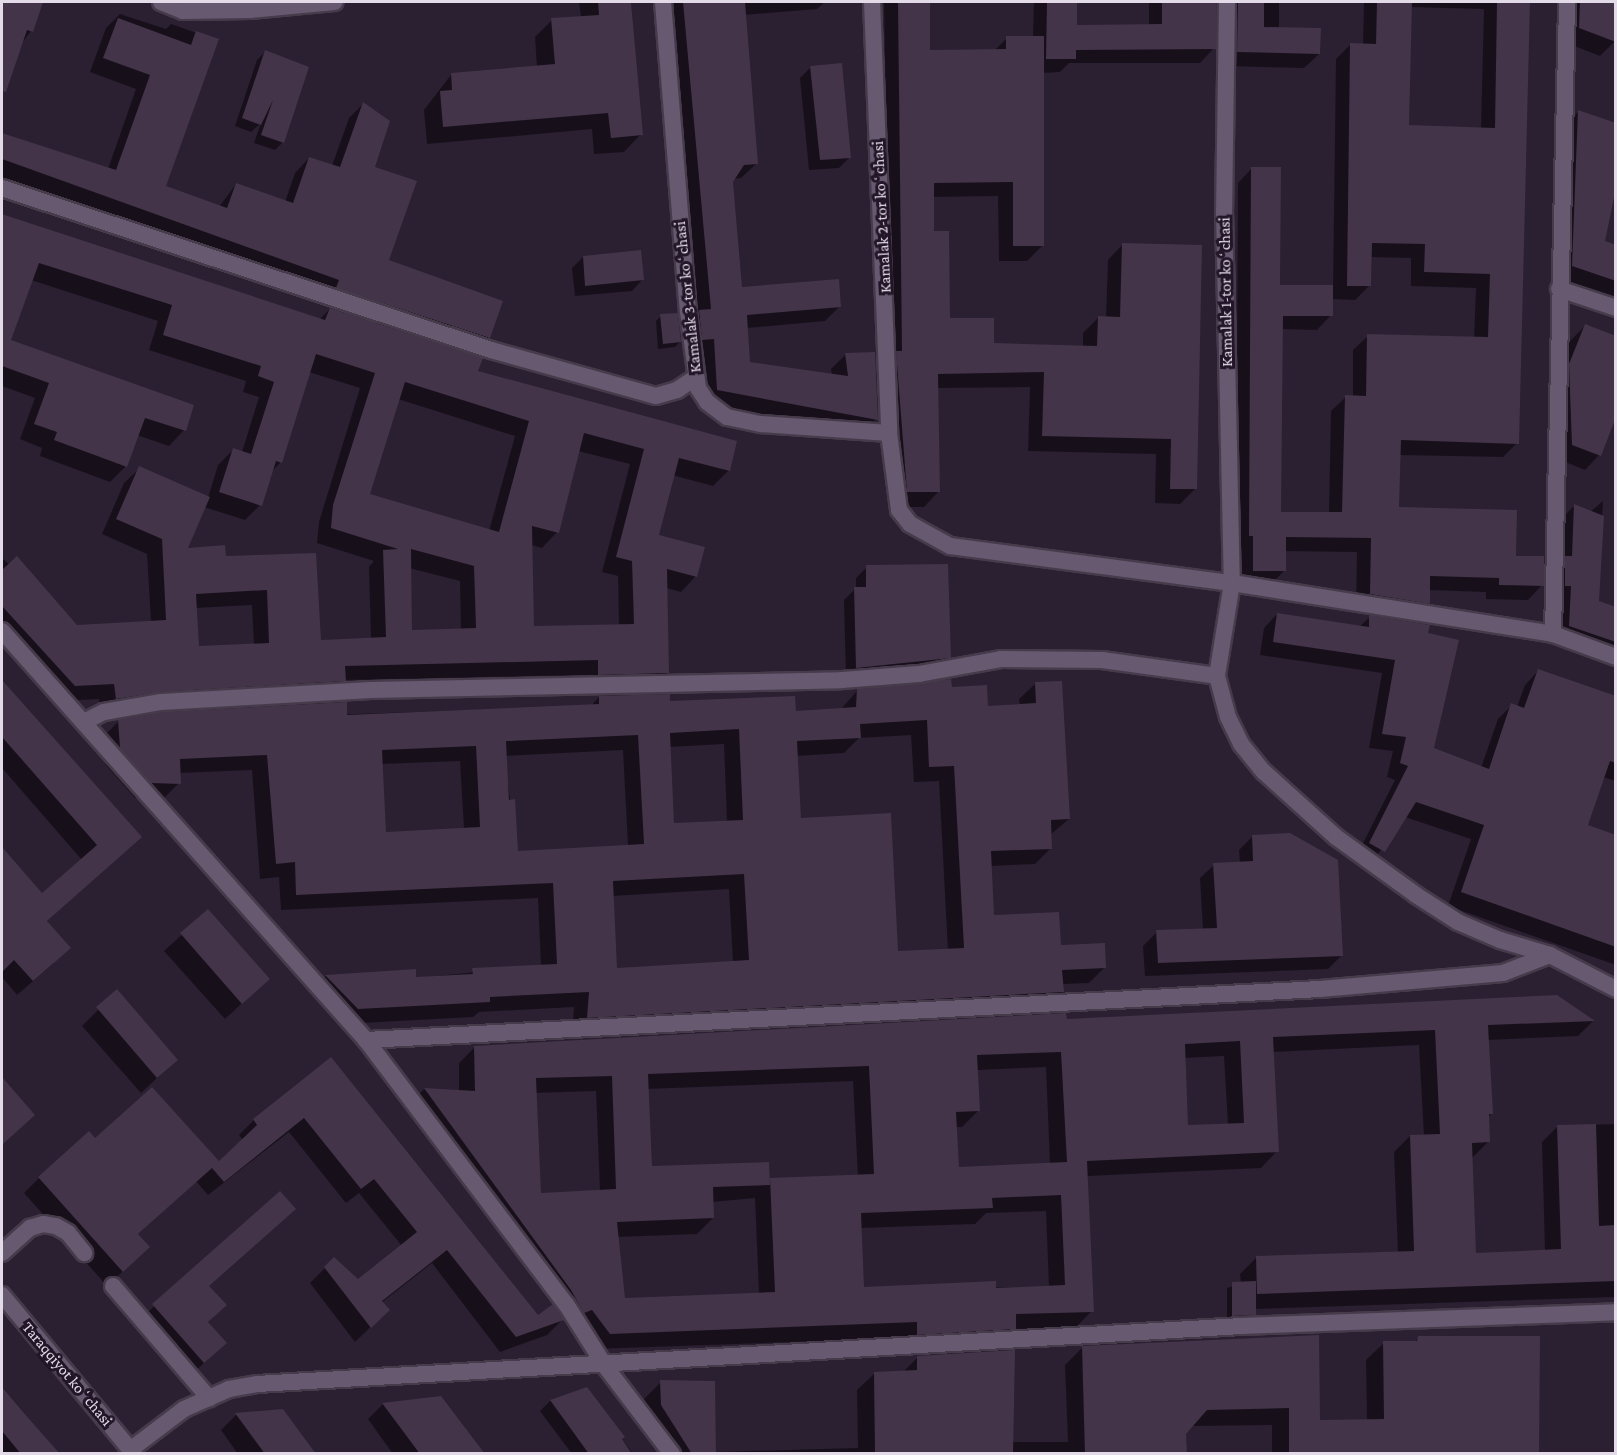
<!DOCTYPE html>
<html>
<head>
<meta charset="utf-8">
<style>
	body { margin:0 }
	#map { position:relative; width:1617px; height:1455px; overflow:hidden; background:#2b1f32; font-family:"Crimson Pro",serif }
	div>[style] { position:absolute }
	.shadow>* { inset:0; background:#0007 }
	.building>* { inset:0; background:#433449 }
	.roads { filter:drop-shadow(2px 0 #463b4b) drop-shadow(-2px 0 #463b4b) drop-shadow(0 2px #463b4b) drop-shadow(0 -2px #463b4b) }
	.service>* { height:16px; margin:-8px; padding:0 8px; transform-origin:8px; border-radius:8px; background:#675970 }
	.minor>* { height:16px; margin:-8px; padding:0 8px; transform-origin:8px; border-radius:8px; background:#675970 }
	.tertiary>* { height:16px; margin:-8px; padding:0 8px; transform-origin:8px; border-radius:8px; background:#675970 }
	span { translate:-50% -50%; white-space:nowrap; text-align:center; line-height:1.15; -webkit-text-stroke:6px #221528; paint-order:stroke }
	.street-label { font-size:16px; color:#e3dbe8 }
	.frame { position:absolute; inset:0; border:3px solid #e3dbe8; pointer-events:none }
</style>
</head>
<body>
<div id="map">
	<div class="shadow">
		<div style="clip-path:polygon(2px 2px,41px 2px,31px 31px,3px 68px)"></div>
		<div style="clip-path:polygon(151px 2px,229px 2px,214px 16px,204px 3px,152px 7px)"></div>
		<div style="clip-path:polygon(579px 2px,631px 2px,641px 134px,624px 152px,594px 154px,592px 129px,427px 144px,424px 110px,451px 75px,537px 67px,535px 37px,552px 20px,581px 17px)"></div>
		<div style="clip-path:polygon(668px 2px,825px 2px,817px 9px,744px 15px,756px 164px,741px 178px,732px 179px,741px 289px,840px 306px,825px 321px,747px 328px,749px 364px,832px 375px,831px 369px,846px 354px,876px 419px,862px 434px,703px 404px)"></div>
		<div style="clip-path:polygon(884px 2px,928px 2px,929px 51px,994px 51px,1007px 38px,1033px 37px,1034px 2px,1076px 2px,1076px 26px,1149px 26px,1149px 2px,1279px 2px,1279px 29px,1319px 54px,1304px 68px,1223px 66px,1224px 16px,1215px 8px,1214px 48px,1200px 63px,1069px 63px,1060px 72px,1042px 73px,1043px 245px,1027px 261px,999px 261px,998px 196px,932px 197px,933px 233px,949px 320px,993px 345px,1083px 347px,1083px 333px,1098px 318px,1106px 318px,1108px 260px,1123px 244px,1195px 489px,1180px 504px,1155px 503px,1156px 454px,1028px 451px,1030px 387px,937px 388px,939px 491px,924px 507px,893px 507px)"></div>
		<div style="clip-path:polygon(evenodd,1364px 2px,1528px 2px,1517px 443px,1503px 457px,1399px 455px,1398px 508px,1515px 558px,1542px 585px,1528px 600px,1486px 599px,1486px 592px,1428px 590px,1428px 603px,1414px 617px,1356px 608px,1357px 552px,1284px 551px,1284px 571px,1270px 585px,1239px 585px,1236px 550px,1238px 183px,1252px 168px,1279px 286px,1333px 287px,1336px 59px,1350px 45px,1363px 45px,1364px 2px,1410px 7px,1484px 9px,1481px 129px,1407px 127px,1410px 7px,1364px 2px,1370px 257px,1411px 258px,1411px 286px,1476px 288px,1474px 339px,1368px 336px,1353px 350px,1353px 397px,1346px 397px,1331px 411px,1329px 513px,1280px 513px,1281px 329px,1317px 330px,1331px 315px,1331px 299px,1355px 300px,1369px 286px,1370px 257px)"></div>
		<div style="clip-path:polygon(1567px 2px,1616px 2px,1616px 40px,1600px 56px,1564px 42px)"></div>
		<div style="clip-path:polygon(120px 14px,166px 29px,171px 24px,217px 40px,165px 187px,219px 207px,236px 184px,285px 202px,295px 173px,309px 158px,332px 166px,349px 118px,363px 104px,387px 261px,501px 302px,488px 338px,474px 352px,2px 180px,2px 135px,108px 169px,136px 89px,90px 72px,106px 28px)"></div>
		<div style="clip-path:polygon(265px 52px,283px 142px,275px 150px,254px 143px,261px 123px,251px 132px,235px 126px,257px 60px)"></div>
		<div style="clip-path:polygon(811px 67px,850px 157px,839px 168px,809px 170px,800px 78px)"></div>
		<div style="clip-path:polygon(1579px 111px,1604px 242px,1616px 246px,1616px 301px,1558px 280px,1564px 126px)"></div>
		<div style="clip-path:polygon(evenodd,2px 214px,319px 320px,330px 309px,476px 372px,729px 470px,713px 486px,672px 475px,657px 536px,696px 576px,681px 592px,666px 588px,668px 673px,652px 688px,583px 689px,583px 675px,344px 680px,329px 696px,101px 714px,99px 699px,59px 701px,2px 636px,2px 558px,76px 627px,151px 622px,147px 554px,102px 534px,124px 483px,140px 468px,208px 498px,218px 465px,233px 450px,242px 452px,259px 397px,243px 392px,246px 381px,149px 350px,158px 321px,31px 280px,9px 341px,184px 430px,169px 446px,137px 435px,125px 467px,110px 482px,40px 456px,42px 448px,20px 439px,35px 398px,2px 386px,2px 214px,309px 372px,360px 388px,319px 522px,317px 543px,374px 561px,369px 567px,371px 639px,320px 642px,315px 554px,224px 558px,186px 549px,204px 507px,245px 520px,260px 505px,270px 473px,281px 462px,309px 372px,2px 214px,398px 399px,515px 436px,489px 531px,368px 495px,398px 399px,2px 214px,578px 451px,630px 464px,602px 572px,618px 576px,619px 626px,532px 628px,531px 545px,542px 548px,557px 532px,578px 451px,2px 214px,409px 568px,460px 581px,461px 630px,410px 631px,409px 568px,2px 214px,252px 605px,254px 645px,198px 648px,195px 608px,252px 605px)"></div>
		<div style="clip-path:polygon(583px 257px,642px 280px,632px 291px,575px 296px,572px 268px)"></div>
		<div style="clip-path:polygon(661px 316px,680px 342px,675px 347px,658px 349px,656px 321px)"></div>
		<div style="clip-path:polygon(1585px 326px,1616px 338px,1616px 422px,1612px 421px,1599px 455px,1585px 470px,1558px 459px,1555px 380px,1570px 341px)"></div>
		<div style="clip-path:polygon(1603px 501px,1597px 602px,1616px 609px,1616px 664px,1553px 642px,1558px 522px,1574px 506px,1590px 512px)"></div>
		<div style="clip-path:polygon(867px 567px,949px 657px,938px 668px,846px 678px,844px 600px,856px 588px,856px 578px)"></div>
		<div style="clip-path:polygon(1277px 614px,1359px 627px,1370px 617px,1427px 635px,1432px 749px,1481px 768px,1498px 719px,1512px 705px,1517px 707px,1525px 685px,1538px 671px,1616px 698px,1616px 781px,1603px 777px,1586px 826px,1616px 836px,1616px 965px,1448px 906px,1471px 839px,1405px 817px,1370px 865px,1356px 857px,1395px 780px,1387px 777px,1393px 751px,1369px 748px,1382px 673px,1260px 655px,1264px 628px)"></div>
		<div style="clip-path:polygon(2px 682px,140px 837px,46px 922px,54px 963px,17px 995px,2px 977px,2px 955px,13px 944px,2px 931px,2px 849px,42px 895px,82px 860px,2px 768px)"></div>
		<div style="clip-path:polygon(evenodd,1035px 684px,1069px 819px,1050px 835px,1051px 848px,1035px 864px,990px 866px,993px 917px,1105px 967px,1089px 983px,1062px 984px,1062px 992px,1047px 1007px,572px 1033px,574px 1007px,479px 1012px,473px 1017px,342px 1024px,310px 991px,326px 976px,415px 971px,415px 978px,541px 966px,538px 898px,281px 910px,279px 877px,260px 879px,252px 770px,179px 773px,179px 783px,163px 799px,135px 798px,105px 764px,102px 738px,118px 722px,591px 706px,599px 697px,794px 712px,841px 709px,857px 691px,950px 689px,987px 708px,1020px 706px,1019px 699px,1035px 684px,911px 735px,914px 782px,939px 781px,948px 951px,896px 953px,799px 819px,796px 756px,844px 753px,859px 738px,911px 735px,1035px 684px,724px 744px,727px 822px,673px 825px,669px 747px,724px 744px,1035px 684px,623px 750px,628px 846px,516px 853px,505px 756px,623px 750px,1035px 684px,460px 761px,464px 829px,385px 833px,381px 764px,460px 761px,1035px 684px,729px 889px,733px 963px,616px 969px,612px 896px,729px 889px)"></div>
		<div style="clip-path:polygon(1253px 836px,1341px 956px,1328px 969px,1145px 976px,1143px 946px,1157px 932px,1203px 930px,1200px 878px,1214px 865px,1240px 863px,1239px 850px)"></div>
		<div style="clip-path:polygon(208px 911px,268px 979px,225px 1019px,164px 951px)"></div>
		<div style="clip-path:polygon(117px 991px,176px 1060px,141px 1093px,82px 1026px)"></div>
		<div style="clip-path:polygon(evenodd,1065px 1021px,1593px 1021px,1578px 1036px,1487px 1040px,1491px 1114px,1488px 1117px,1488px 1142px,1472px 1158px,1475px 1254px,1545px 1251px,1542px 1142px,1558px 1126px,1616px 1124px,1616px 1297px,1255px 1309px,1250px 1319px,1227px 1320px,1227px 1288px,1241px 1283px,1240px 1274px,1256px 1258px,1398px 1253px,1394px 1152px,1410px 1136px,1424px 1136px,1419px 1045px,1272px 1052px,1277px 1151px,1261px 1168px,1087px 1176px,1092px 1311px,1076px 1327px,1013px 1329px,998px 1344px,902px 1350px,902px 1338px,594px 1349px,575px 1325px,568px 1328px,563px 1319px,547px 1335px,500px 1352px,432px 1263px,381px 1303px,388px 1310px,355px 1342px,310px 1283px,325px 1268px,357px 1281px,402px 1246px,359px 1193px,346px 1203px,289px 1132px,208px 1195px,196px 1181px,137px 1235px,133px 1262px,107px 1286px,24px 1193px,39px 1178px,95px 1140px,219px 1163px,243px 1140px,239px 1135px,254px 1120px,331px 1059px,538px 1317px,555px 1305px,409px 1105px,424px 1089px,459px 1091px,459px 1063px,475px 1047px,1065px 1021px,1224px 1056px,1228px 1125px,1187px 1127px,1184px 1058px,1224px 1056px,1065px 1021px,1046px 1067px,1050px 1164px,957px 1168px,955px 1127px,962px 1127px,978px 1111px,976px 1070px,1046px 1067px,1065px 1021px,853px 1081px,858px 1177px,769px 1182px,650px 1167px,647px 1089px,853px 1081px,1065px 1021px,596px 1091px,600px 1191px,540px 1194px,535px 1093px,596px 1091px,1065px 1021px,755px 1198px,759px 1294px,624px 1299px,617px 1237px,697px 1234px,713px 1218px,712px 1202px,755px 1198px,1065px 1021px,1046px 1211px,1049px 1287px,862px 1288px,860px 1228px,975px 1224px,986px 1213px,1046px 1211px)"></div>
		<div style="clip-path:polygon(2px 1080px,33px 1115px,2px 1145px)"></div>
		<div style="clip-path:polygon(280px 1193px,208px 1287px,225px 1305px,207px 1323px,225px 1343px,188px 1378px,138px 1321px)"></div>
		<div style="clip-path:polygon(1318px 1337px,1319px 1421px,1367px 1421px,1366px 1360px,1384px 1343px,1414px 1343px,1419px 1337px,1538px 1454px,1272px 1454px,1272px 1425px,1191px 1426px,1185px 1433px,1186px 1454px,663px 1454px,644px 1423px,644px 1399px,661px 1382px,714px 1452px,858px 1448px,857px 1390px,875px 1373px,903px 1372px,918px 1357px,1011px 1442px,1068px 1442px,1065px 1365px,1082px 1348px)"></div>
		<div style="clip-path:polygon(2px 1387px,59px 1454px,2px 1454px)"></div>
		<div style="clip-path:polygon(586px 1389px,633px 1454px,572px 1454px,540px 1411px,550px 1401px)"></div>
		<div style="clip-path:polygon(383px 1404px,483px 1454px,393px 1454px,368px 1419px)"></div>
		<div style="clip-path:polygon(282px 1411px,314px 1454px,238px 1454px,221px 1430px,236px 1415px)"></div>
	</div>
	<div class="building">
		<div style="clip-path:polygon(2px 2px,43px 2px,33px 32px,27px 30px,6px 92px,2px 91px)"></div>
		<div style="clip-path:polygon(598px 2px,631px 2px,643px 135px,611px 138px,608px 113px,443px 127px,440px 91px,452px 90px,451px 73px,555px 64px,551px 18px,599px 15px)"></div>
		<div style="clip-path:polygon(683px 2px,745px 2px,758px 164px,744px 165px,733px 182px,742px 287px,839px 279px,841px 307px,747px 315px,750px 362px,848px 376px,845px 353px,875px 352px,878px 420px,717px 390px,714px 339px,702px 340px,699px 310px,711px 309px)"></div>
		<div style="clip-path:polygon(898px 2px,930px 2px,930px 50px,1006px 49px,1006px 36px,1044px 36px,1044px 246px,1013px 246px,1013px 182px,934px 183px,934px 231px,949px 231px,950px 318px,994px 318px,994px 343px,1097px 346px,1098px 316px,1120px 317px,1122px 243px,1202px 245px,1197px 489px,1170px 489px,1171px 439px,1042px 436px,1044px 372px,938px 374px,940px 492px,907px 492px,896px 351px,902px 351px)"></div>
		<div style="clip-path:polygon(1047px 2px,1077px 2px,1077px 25px,1162px 24px,1162px 2px,1217px 2px,1216px 49px,1076px 50px,1076px 59px,1046px 59px)"></div>
		<div style="clip-path:polygon(1238px 2px,1264px 2px,1264px 27px,1321px 28px,1320px 54px,1237px 52px)"></div>
		<div style="clip-path:polygon(1377px 2px,1412px 2px,1409px 125px,1495px 128px,1497px 2px,1530px 2px,1519px 444px,1401px 440px,1399px 507px,1517px 510px,1516px 556px,1544px 556px,1544px 586px,1499px 585px,1499px 578px,1430px 576px,1430px 604px,1370px 594px,1371px 538px,1286px 537px,1286px 571px,1253px 571px,1253px 536px,1249px 536px,1251px 167px,1281px 167px,1280px 285px,1333px 285px,1333px 316px,1283px 316px,1281px 512px,1342px 512px,1345px 395px,1366px 396px,1367px 334px,1488px 337px,1490px 274px,1424px 272px,1425px 244px,1372px 243px,1371px 286px,1347px 286px,1350px 43px,1376px 44px)"></div>
		<div style="clip-path:polygon(1580px 2px,1616px 2px,1616px 42px,1579px 28px)"></div>
		<div style="clip-path:polygon(118px 18px,191px 45px,196px 31px,219px 39px,166px 186px,227px 208px,236px 183px,293px 203px,309px 157px,340px 167px,363px 102px,390px 121px,375px 167px,417px 181px,389px 260px,503px 301px,490px 338px,336px 288px,339px 280px,2px 159px,2px 133px,116px 170px,150px 75px,103px 58px)"></div>
		<div style="clip-path:polygon(265px 50px,309px 67px,284px 143px,261px 135px,273px 100px,261px 125px,242px 118px)"></div>
		<div style="clip-path:polygon(842px 63px,851px 158px,820px 160px,810px 66px)"></div>
		<div style="clip-path:polygon(1578px 110px,1616px 123px,1616px 188px,1605px 241px,1616px 245px,1616px 281px,1572px 266px)"></div>
		<div style="clip-path:polygon(evenodd,2px 214px,325px 320px,330px 308px,483px 358px,478px 371px,737px 441px,730px 471px,679px 458px,659px 535px,705px 547px,697px 577px,667px 569px,669px 673px,598px 675px,598px 660px,345px 666px,346px 681px,160px 692px,116px 699px,114px 684px,75px 686px,2px 606px,2px 570px,17px 556px,77px 625px,166px 620px,162px 539px,116px 519px,139px 466px,210px 497px,188px 548px,225px 545px,226px 556px,316px 553px,321px 640px,386px 637px,383px 550px,398px 549px,331px 528px,333px 505px,375px 373px,316px 354px,282px 463px,276px 461px,262px 506px,219px 492px,233px 448px,251px 454px,274px 382px,258px 376px,261px 366px,163px 335px,172px 305px,39px 263px,11px 340px,194px 405px,186px 431px,145px 418px,127px 467px,54px 440px,57px 432px,34px 424px,49px 383px,2px 366px,2px 214px,405px 382px,529px 421px,499px 532px,370px 494px,405px 382px,2px 214px,584px 433px,644px 449px,616px 557px,632px 561px,634px 624px,534px 626px,532px 526px,559px 533px,584px 433px,2px 214px,411px 549px,474px 566px,476px 628px,412px 630px,411px 549px,2px 214px,267px 590px,269px 643px,199px 646px,196px 594px,267px 590px)"></div>
		<div style="clip-path:polygon(641px 250px,644px 280px,585px 286px,583px 256px)"></div>
		<div style="clip-path:polygon(678px 313px,681px 342px,663px 344px,660px 314px)"></div>
		<div style="clip-path:polygon(1585px 324px,1616px 336px,1616px 417px,1601px 456px,1572px 445px,1569px 364px)"></div>
		<div style="clip-path:polygon(1574px 504px,1604px 516px,1599px 601px,1616px 607px,1616px 642px,1569px 626px,1571px 586px,1565px 586px,1565px 556px,1572px 556px)"></div>
		<div style="clip-path:polygon(948px 564px,951px 658px,856px 668px,854px 587px,866px 587px,866px 565px)"></div>
		<div style="clip-path:polygon(1277px 613px,1369px 627px,1369px 615px,1430px 625px,1428px 633px,1459px 640px,1434px 748px,1489px 769px,1511px 703px,1524px 708px,1538px 669px,1616px 696px,1616px 763px,1610px 761px,1588px 825px,1616px 835px,1616px 947px,1461px 892px,1484px 825px,1416px 802px,1385px 852px,1369px 843px,1408px 766px,1400px 763px,1406px 737px,1382px 734px,1395px 660px,1273px 642px)"></div>
		<div style="clip-path:polygon(evenodd,951px 679px,952px 687px,987px 685px,988px 706px,1036px 703px,1035px 682px,1062px 681px,1070px 819px,1051px 820px,1052px 849px,991px 851px,994px 915px,1059px 912px,1061px 945px,1105px 943px,1106px 968px,1062px 970px,1064px 992px,587px 1018px,589px 992px,490px 997px,490px 1002px,358px 1009px,325px 975px,416px 969px,416px 977px,473px 974px,472px 968px,557px 964px,553px 883px,296px 895px,295px 862px,276px 864px,267px 755px,180px 759px,181px 784px,151px 783px,120px 748px,118px 720px,162px 712px,347px 702px,347px 715px,599px 704px,599px 696px,670px 694px,670px 701px,795px 696px,796px 711px,856px 707px,857px 689px,951px 679px,927px 720px,929px 767px,954px 766px,964px 948px,898px 951px,891px 813px,801px 818px,797px 741px,861px 738px,860px 724px,927px 720px,951px 679px,739px 729px,743px 820px,674px 823px,670px 733px,739px 729px,951px 679px,638px 735px,644px 844px,518px 851px,515px 799px,509px 800px,506px 741px,638px 735px,951px 679px,476px 746px,480px 827px,386px 832px,382px 750px,476px 746px,951px 679px,744px 874px,749px 960px,617px 968px,613px 881px,744px 874px)"></div>
		<div style="clip-path:polygon(2px 680px,142px 837px,47px 921px,71px 948px,33px 981px,14px 960px,2px 972px,2px 847px,42px 893px,97px 845px,2px 737px)"></div>
		<div style="clip-path:polygon(1290px 833px,1338px 860px,1343px 956px,1158px 963px,1156px 930px,1217px 928px,1213px 863px,1253px 861px,1252px 835px)"></div>
		<div style="clip-path:polygon(208px 909px,270px 979px,242px 1004px,180px 933px)"></div>
		<div style="clip-path:polygon(117px 989px,178px 1060px,157px 1078px,96px 1007px)"></div>
		<div style="clip-path:polygon(evenodd,1557px 995px,1595px 1021px,1488px 1025px,1493px 1114px,1489px 1114px,1490px 1142px,1472px 1143px,1476px 1253px,1561px 1249px,1557px 1125px,1596px 1124px,1599px 1226px,1616px 1225px,1616px 1281px,1257px 1294px,1256px 1256px,1414px 1251px,1410px 1135px,1440px 1134px,1435px 1030px,1273px 1037px,1279px 1152px,1087px 1161px,1094px 1312px,1016px 1314px,1016px 1329px,917px 1335px,917px 1322px,610px 1334px,592px 1310px,584px 1313px,571px 1290px,424px 1088px,475px 1091px,474px 1046px,1066px 1013px,1067px 1019px,1557px 995px,1240px 1041px,1244px 1123px,1188px 1125px,1185px 1044px,1240px 1041px,1557px 995px,1061px 1052px,1067px 1162px,959px 1167px,956px 1112px,980px 1111px,977px 1055px,1061px 1052px,1557px 995px,869px 1066px,874px 1174px,770px 1178px,775px 1292px,625px 1298px,617px 1222px,714px 1218px,713px 1187px,770px 1185px,769px 1162px,652px 1166px,648px 1074px,869px 1066px,1557px 995px,612px 1076px,616px 1189px,541px 1193px,536px 1078px,612px 1076px,1557px 995px,1061px 1195px,1065px 1285px,996px 1288px,996px 1281px,864px 1287px,861px 1213px,993px 1208px,992px 1198px,1061px 1195px)"></div>
		<div style="clip-path:polygon(331px 1057px,538px 1315px,553px 1304px,564px 1320px,516px 1337px,447px 1250px,382px 1301px,390px 1310px,371px 1328px,324px 1267px,334px 1257px,358px 1279px,417px 1232px,374px 1179px,361px 1189px,304px 1118px,224px 1182px,212px 1168px,138px 1234px,150px 1247px,123px 1272px,38px 1177px,89px 1131px,95px 1138px,152px 1087px,219px 1161px,257px 1125px,253px 1119px)"></div>
		<div style="clip-path:polygon(2px 1077px,35px 1115px,2px 1145px)"></div>
		<div style="clip-path:polygon(280px 1191px,296px 1209px,209px 1286px,227px 1305px,208px 1322px,227px 1343px,204px 1363px,152px 1304px)"></div>
		<div style="clip-path:polygon(1256px 1281px,1256px 1315px,1232px 1316px,1232px 1282px)"></div>
		<div style="clip-path:polygon(1319px 1335px,1320px 1420px,1384px 1419px,1383px 1341px,1417px 1341px,1418px 1336px,1540px 1336px,1539px 1454px,1289px 1454px,1289px 1408px,1207px 1410px,1186px 1434px,1187px 1454px,1085px 1454px,1082px 1346px)"></div>
		<div style="clip-path:polygon(1015px 1350px,1013px 1454px,875px 1454px,874px 1372px,917px 1370px,917px 1356px)"></div>
		<div style="clip-path:polygon(660px 1380px,715px 1381px,716px 1454px,692px 1454px,661px 1405px)"></div>
		<div style="clip-path:polygon(2px 1387px,24px 1413px,60px 1454px,21px 1454px,2px 1431px)"></div>
		<div style="clip-path:polygon(587px 1387px,625px 1437px,622px 1439px,632px 1454px,589px 1454px,550px 1400px)"></div>
		<div style="clip-path:polygon(441px 1396px,485px 1454px,420px 1454px,382px 1403px)"></div>
		<div style="clip-path:polygon(283px 1409px,316px 1454px,265px 1454px,235px 1413px)"></div>
	</div>
	<div class="roads">
		<div class="service">
			<div style="left:2px;top:1253px;width:38px;rotate:-42deg"></div>
			<div style="left:30px;top:1228px;width:14px;rotate:-17deg"></div>
			<div style="left:43px;top:1224px;width:13px;rotate:9deg"></div>
			<div style="left:56px;top:1226px;width:14px;rotate:30deg"></div>
			<div style="left:68px;top:1233px;width:26px;rotate:51deg"></div>
			<div style="left:113px;top:1286px;width:148px;rotate:49.4deg"></div>
		</div>
		<div class="minor">
			<div style="left:161px;top:2px;width:24px;rotate:22deg"></div>
			<div style="left:183px;top:11px;width:67px;rotate:-0.9deg"></div>
			<div style="left:250px;top:10px;width:85px;rotate:-5.4deg"></div>
			<div style="left:663px;top:2px;width:310px;rotate:85.4deg"></div>
			<div style="left:688px;top:311px;width:78px;rotate:82.6deg"></div>
			<div style="left:698px;top:388px;width:17px;rotate:57deg"></div>
			<div style="left:707px;top:402px;width:25px;rotate:37deg"></div>
			<div style="left:727px;top:417px;width:35px;rotate:12deg"></div>
			<div style="left:761px;top:424px;width:128px;rotate:4deg"></div>
			<div style="left:872px;top:2px;width:431px;rotate:87.7deg"></div>
			<div style="left:889px;top:433px;width:78px;rotate:82.6deg"></div>
			<div style="left:899px;top:510px;width:18px;rotate:52deg"></div>
			<div style="left:910px;top:524px;width:46px;rotate:28.8deg"></div>
			<div style="left:950px;top:546px;width:284px;rotate:7.5deg"></div>
			<div style="left:1232px;top:583px;width:325px;rotate:9deg"></div>
			<div style="left:1553px;top:634px;width:67px;rotate:20.1deg"></div>
			<div style="left:1227px;top:2px;width:208px;rotate:90.8deg"></div>
			<div style="left:1224px;top:210px;width:373px;rotate:88.8deg"></div>
			<div style="left:1232px;top:583px;width:94px;rotate:99.2deg"></div>
			<div style="left:1217px;top:676px;width:42px;rotate:75deg"></div>
			<div style="left:1228px;top:717px;width:30px;rotate:64deg"></div>
			<div style="left:1241px;top:744px;width:36px;rotate:51deg"></div>
			<div style="left:1264px;top:772px;width:97px;rotate:42.1deg"></div>
			<div style="left:1336px;top:837px;width:99px;rotate:35.9deg"></div>
			<div style="left:1416px;top:895px;width:50px;rotate:32.7deg"></div>
			<div style="left:1458px;top:922px;width:46px;rotate:23.2deg"></div>
			<div style="left:1500px;top:940px;width:52px;rotate:16.7deg"></div>
			<div style="left:1550px;top:955px;width:74px;rotate:27.3deg"></div>
			<div style="left:2px;top:188px;width:515px;rotate:18.33deg"></div>
			<div style="left:491px;top:350px;width:171px;rotate:15.6deg"></div>
			<div style="left:656px;top:396px;width:22px;rotate:-16deg"></div>
			<div style="left:677px;top:390px;width:23px;rotate:-34deg"></div>
			<div style="left:1559px;top:289px;width:60px;rotate:18.4deg"></div>
			<div style="left:2px;top:631px;width:548px;rotate:48.33deg"></div>
			<div style="left:366px;top:1040px;width:331px;rotate:52.9deg"></div>
			<div style="left:566px;top:1304px;width:73px;rotate:57.8deg"></div>
			<div style="left:605px;top:1366px;width:111px;rotate:52.7deg"></div>
			<div style="left:1553px;top:634px;width:632px;rotate:-88.73deg"></div>
			<div style="left:86px;top:721px;width:20px;rotate:-27deg"></div>
			<div style="left:104px;top:712px;width:58px;rotate:-10deg"></div>
			<div style="left:161px;top:702px;width:210px;rotate:-3.3deg"></div>
			<div style="left:371px;top:690px;width:471px;rotate:-1.2deg"></div>
			<div style="left:842px;top:680px;width:77px;rotate:-4.5deg"></div>
			<div style="left:919px;top:674px;width:83px;rotate:-10.4deg"></div>
			<div style="left:1001px;top:659px;width:101px;rotate:0.6deg"></div>
			<div style="left:1102px;top:660px;width:116px;rotate:7.9deg"></div>
			<div style="left:366px;top:1040px;width:955px;rotate:-3.06deg"></div>
			<div style="left:1320px;top:989px;width:184px;rotate:-5deg"></div>
			<div style="left:1503px;top:973px;width:50px;rotate:-21deg"></div>
			<div style="left:130px;top:1450px;width:68px;rotate:-37.2deg"></div>
			<div style="left:184px;top:1409px;width:49px;rotate:-24deg"></div>
			<div style="left:229px;top:1389px;width:28px;rotate:-10deg"></div>
			<div style="left:257px;top:1384px;width:987px;rotate:-3.37deg"></div>
			<div style="left:1242px;top:1326px;width:374px;rotate:-2.1deg"></div>
		</div>
		<div class="tertiary">
			<div style="left:2px;top:1295px;width:207px;rotate:50.3deg"></div>
		</div>
	</div>
	<div class="street-label">
		<span style="left:882px;top:217px;rotate:-93deg">Kamalak 2-tor koʻchasi</span>
		<span style="left:1226px;top:292px;rotate:-91deg">Kamalak 1-tor koʻchasi</span>
		<span style="left:688px;top:297px;rotate:-96deg">Kamalak 3-tor koʻchasi</span>
		<span style="left:67px;top:1374px;rotate:50deg">Taraqqiyot koʻchasi</span>
	</div>
	<div class="frame"></div>
</div>
</body>
</html>
